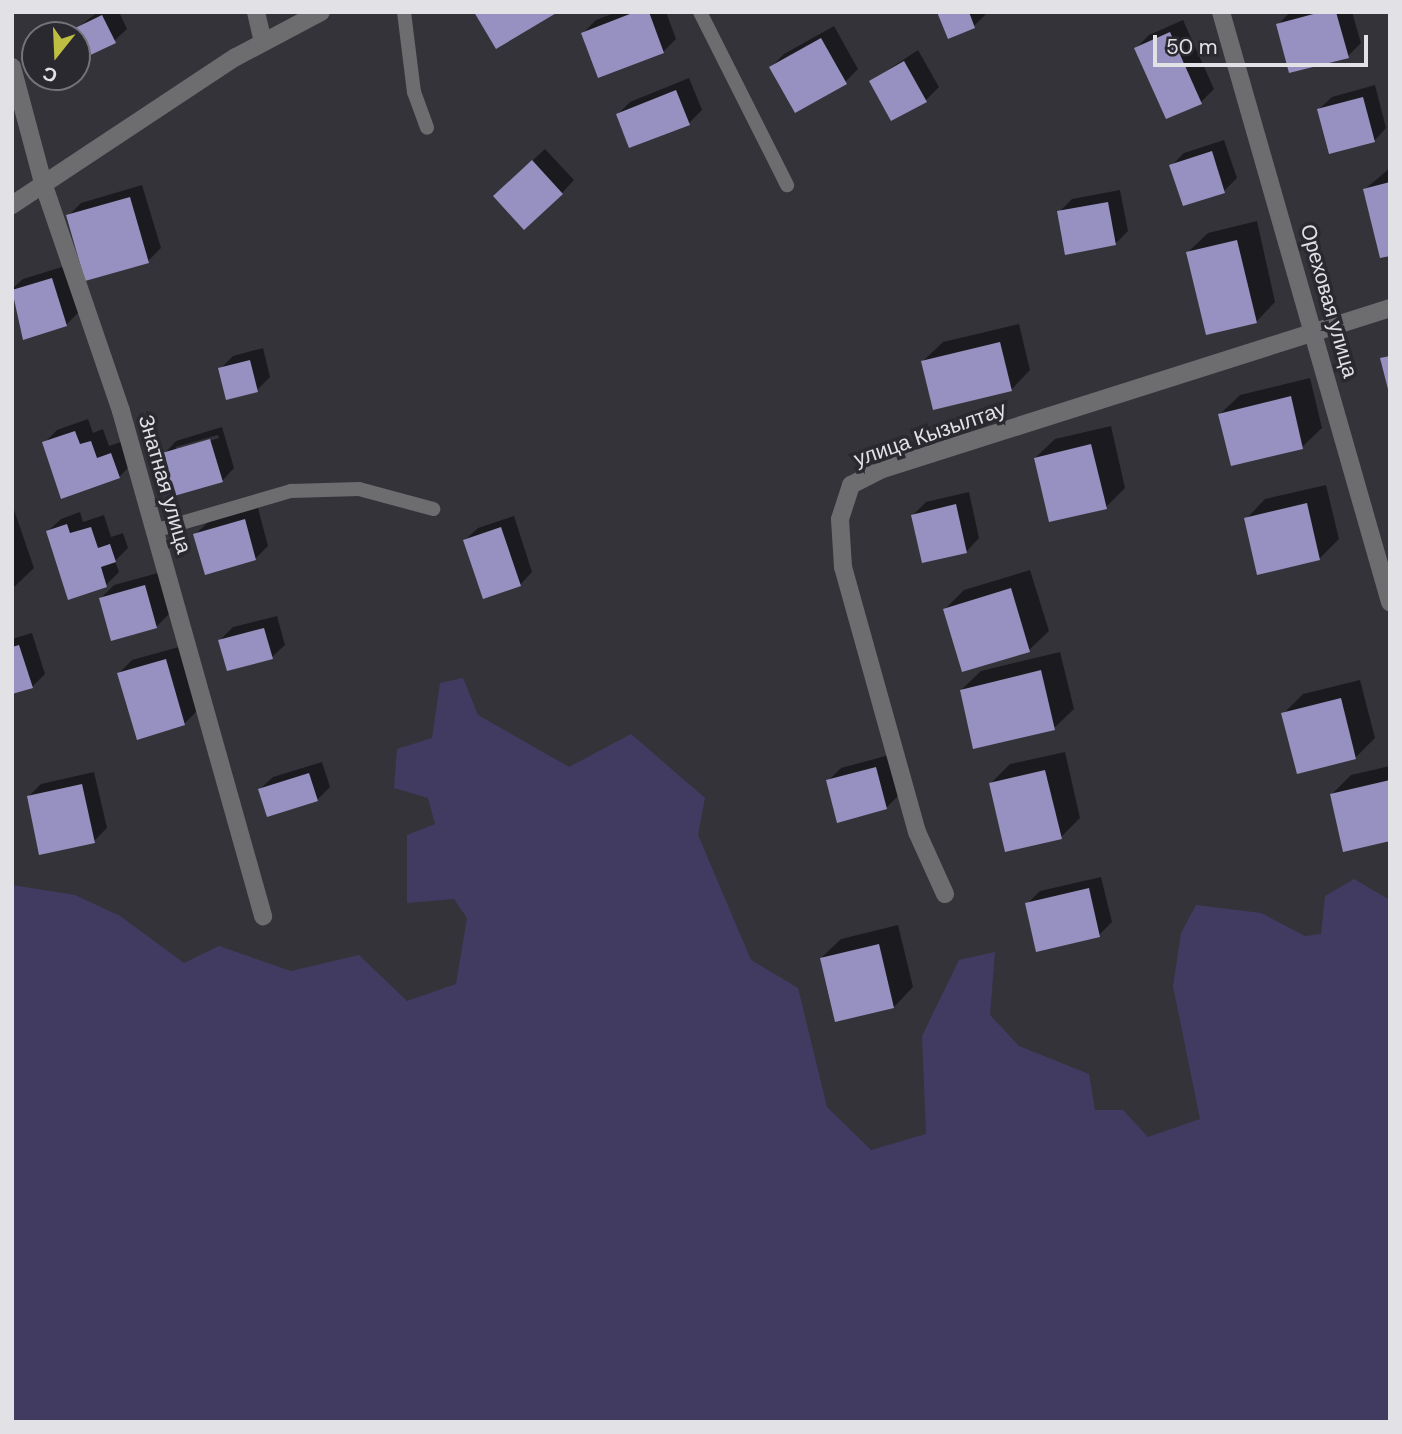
<!DOCTYPE html>
<html>
<head>
<meta charset="utf-8">
<style>
	body { margin:0 }
	#map { position:relative; width:1402px; height:1434px; overflow:hidden; background:#34333a; font-family:"DM Sans",sans-serif }
	div>[style] { position:absolute }
	.green>* { inset:0; background:#413b62 }
	.shadow>* { inset:0; background:#0007 }
	.building>* { inset:0; background:#9691c1 }
	.lane>* { height:14px; margin:-7px; padding:0 7px; transform-origin:7px; border-radius:7px; background:#6d6d70 }
	.street>* { height:18px; margin:-9px; padding:0 9px; transform-origin:9px; border-radius:9px; background:#6d6d70 }
	span { translate:-50% -50%; white-space:nowrap; text-align:center; line-height:1.15; -webkit-text-stroke:7px #2a2930; paint-order:stroke }
	.street-label { font-size:21px; color:#e2e2e6 }
	.frame { position:absolute; inset:0; border:14px solid #e2e2e6; pointer-events:none }
	.north { position:absolute; left:21px; top:21px; width:70px; height:70px; box-sizing:border-box; background:#2a2930; border:2px solid #747379; border-radius:50%; rotate:198deg; font-size:19px; font-weight:700; line-height:28px; text-align:center; color:#e2e2e6 }
	.north::after { content:''; display:block; margin:auto; width:24px; height:32px; background:#bebf42; clip-path:polygon(50% 0,100% 100%,50% 72%,0 100%) }
	.scale { position:absolute; left:1153px; top:35px; width:215px; height:32px; box-sizing:border-box; border:4px solid #e2e2e6; border-top:0; padding-left:9px; font-size:21px; line-height:24px; white-space:nowrap; color:#e2e2e6; -webkit-text-stroke:5px #2a2930; paint-order:stroke }
</style>
</head>
<body>
<div id="map">
	<div class="green">
		<div style="clip-path:polygon(463px 678px,478px 715px,569px 767px,631px 734px,705px 798px,698px 835px,751px 960px,798px 988px,827px 1107px,871px 1150px,926px 1134px,922px 1036px,959px 960px,995px 952px,990px 1015px,1019px 1046px,1089px 1074px,1095px 1110px,1123px 1110px,1148px 1137px,1200px 1119px,1173px 986px,1181px 933px,1196px 905px,1261px 913px,1305px 936px,1321px 934px,1325px 896px,1354px 879px,1390px 900px,1390px 1422px,12px 1422px,12px 885px,75px 895px,120px 916px,184px 963px,219px 946px,291px 971px,359px 955px,407px 1001px,456px 984px,467px 918px,454px 899px,407px 903px,407px 835px,435px 824px,428px 798px,394px 788px,397px 749px,432px 738px,440px 683px)"></div>
	</div>
	<div class="shadow">
		<div style="clip-path:polygon(98px 12px,119px 12px,127px 29px,114px 41px,73px 31px)"></div>
		<div style="clip-path:polygon(617px 12px,666px 12px,676px 39px,663px 52px,583px 33px,596px 20px)"></div>
		<div style="clip-path:polygon(939px 12px,987px 12px,987px 13px,974px 26px)"></div>
		<div style="clip-path:polygon(1290px 12px,1352px 12px,1361px 43px,1348px 56px,1278px 25px)"></div>
		<div style="clip-path:polygon(1183px 20px,1214px 89px,1201px 102px,1136px 48px,1149px 35px)"></div>
		<div style="clip-path:polygon(834px 26px,858px 69px,845px 82px,771px 67px,784px 54px)"></div>
		<div style="clip-path:polygon(918px 50px,939px 87px,926px 100px,871px 81px)"></div>
		<div style="clip-path:polygon(689px 78px,702px 110px,689px 123px,618px 114px,630px 102px)"></div>
		<div style="clip-path:polygon(1375px 85px,1386px 128px,1374px 141px,1319px 109px,1332px 97px)"></div>
		<div style="clip-path:polygon(1224px 140px,1237px 178px,1224px 191px,1171px 166px,1184px 153px)"></div>
		<div style="clip-path:polygon(545px 149px,574px 180px,562px 193px,508px 183px)"></div>
		<div style="clip-path:polygon(1390px 168px,1390px 254px,1365px 189px)"></div>
		<div style="clip-path:polygon(142px 185px,161px 248px,148px 261px,68px 216px,81px 203px)"></div>
		<div style="clip-path:polygon(1120px 190px,1128px 231px,1115px 244px,1059px 212px,1072px 199px)"></div>
		<div style="clip-path:polygon(1257px 221px,1275px 302px,1256px 322px,1188px 252px,1208px 233px)"></div>
		<div style="clip-path:polygon(65px 266px,79px 312px,66px 325px,24px 338px,12px 289px,23px 279px)"></div>
		<div style="clip-path:polygon(1019px 324px,1030px 370px,1011px 390px,923px 361px,943px 342px)"></div>
		<div style="clip-path:polygon(263px 348px,270px 377px,257px 390px,220px 369px,233px 356px)"></div>
		<div style="clip-path:polygon(1310px 378px,1322px 428px,1302px 447px,1220px 414px,1240px 395px)"></div>
		<div style="clip-path:polygon(88px 419px,93px 433px,103px 429px,109px 446px,124px 441px,132px 464px,119px 477px,44px 443px,57px 430px)"></div>
		<div style="clip-path:polygon(1111px 426px,1125px 488px,1106px 507px,1035px 458px,1055px 439px)"></div>
		<div style="clip-path:polygon(evenodd,222px 427px,234px 468px,222px 481px,164px 454px,176px 441px,222px 427px,218px 435px,219px 438px,176px 451px,176px 447px,218px 435px)"></div>
		<div style="clip-path:polygon(1326px 485px,1339px 539px,1319px 559px,1246px 519px,1265px 499px)"></div>
		<div style="clip-path:polygon(969px 492px,979px 538px,967px 551px,924px 561px,913px 515px,926px 502px)"></div>
		<div style="clip-path:polygon(12px 504px,34px 568px,12px 589px)"></div>
		<div style="clip-path:polygon(258px 508px,268px 546px,256px 558px,195px 535px,208px 522px)"></div>
		<div style="clip-path:polygon(80px 512px,83px 522px,104px 515px,111px 537px,123px 533px,128px 548px,115px 561px,119px 572px,106px 585px,48px 531px,61px 519px)"></div>
		<div style="clip-path:polygon(514px 516px,532px 572px,520px 585px,465px 540px,478px 528px)"></div>
		<div style="clip-path:polygon(1030px 570px,1049px 631px,1029px 650px,945px 609px,964px 590px)"></div>
		<div style="clip-path:polygon(158px 573px,169px 614px,156px 627px,101px 598px,114px 585px)"></div>
		<div style="clip-path:polygon(277px 616px,285px 645px,272px 657px,220px 640px,233px 627px)"></div>
		<div style="clip-path:polygon(32px 633px,45px 674px,32px 687px,12px 693px,12px 639px)"></div>
		<div style="clip-path:polygon(179px 647px,197px 711px,184px 724px,119px 673px,132px 660px)"></div>
		<div style="clip-path:polygon(1060px 652px,1074px 709px,1054px 728px,961px 690px,981px 671px)"></div>
		<div style="clip-path:polygon(1360px 680px,1375px 738px,1355px 758px,1283px 714px,1303px 694px)"></div>
		<div style="clip-path:polygon(1065px 752px,1080px 818px,1061px 837px,990px 784px,1010px 764px)"></div>
		<div style="clip-path:polygon(889px 755px,899px 795px,886px 808px,828px 781px,841px 768px)"></div>
		<div style="clip-path:polygon(322px 762px,330px 787px,317px 800px,260px 789px,273px 777px)"></div>
		<div style="clip-path:polygon(1390px 766px,1390px 839px,1332px 794px,1351px 775px)"></div>
		<div style="clip-path:polygon(94px 772px,107px 828px,94px 841px,29px 796px,41px 784px)"></div>
		<div style="clip-path:polygon(1101px 877px,1112px 922px,1099px 935px,1027px 904px,1040px 891px)"></div>
		<div style="clip-path:polygon(898px 925px,913px 987px,894px 1007px,821px 958px,841px 939px)"></div>
	</div>
	<div class="building">
		<div style="clip-path:polygon(474px 12px,558px 12px,496px 49px)"></div>
		<div style="clip-path:polygon(635px 12px,649px 12px,664px 53px,598px 78px,581px 33px)"></div>
		<div style="clip-path:polygon(937px 12px,969px 12px,975px 28px,948px 39px)"></div>
		<div style="clip-path:polygon(1321px 12px,1336px 12px,1349px 58px,1289px 73px,1276px 24px)"></div>
		<div style="clip-path:polygon(102px 15px,116px 43px,84px 58px,71px 30px)"></div>
		<div style="clip-path:polygon(1170px 32px,1202px 104px,1166px 119px,1134px 48px)"></div>
		<div style="clip-path:polygon(821px 38px,847px 84px,795px 113px,769px 67px)"></div>
		<div style="clip-path:polygon(904px 61px,927px 102px,891px 121px,869px 81px)"></div>
		<div style="clip-path:polygon(676px 90px,690px 125px,629px 148px,616px 114px)"></div>
		<div style="clip-path:polygon(1363px 97px,1375px 142px,1329px 154px,1317px 109px)"></div>
		<div style="clip-path:polygon(1212px 151px,1225px 193px,1183px 206px,1169px 165px)"></div>
		<div style="clip-path:polygon(532px 160px,563px 194px,524px 230px,493px 196px)"></div>
		<div style="clip-path:polygon(1390px 182px,1390px 256px,1380px 258px,1363px 189px)"></div>
		<div style="clip-path:polygon(130px 197px,149px 263px,85px 281px,66px 215px)"></div>
		<div style="clip-path:polygon(1108px 202px,1116px 245px,1065px 255px,1057px 211px)"></div>
		<div style="clip-path:polygon(1237px 240px,1257px 323px,1206px 335px,1186px 252px)"></div>
		<div style="clip-path:polygon(52px 278px,67px 326px,23px 340px,12px 290px)"></div>
		<div style="clip-path:polygon(1000px 342px,1012px 391px,933px 410px,921px 361px)"></div>
		<div style="clip-path:polygon(1390px 356px,1390px 393px,1389px 393px,1380px 358px)"></div>
		<div style="clip-path:polygon(250px 360px,258px 392px,226px 400px,218px 368px)"></div>
		<div style="clip-path:polygon(1291px 396px,1303px 449px,1231px 466px,1218px 414px)"></div>
		<div style="clip-path:polygon(75px 431px,80px 444px,91px 441px,97px 458px,111px 453px,120px 478px,61px 499px,42px 442px)"></div>
		<div style="clip-path:polygon(210px 439px,223px 482px,174px 496px,162px 453px)"></div>
		<div style="clip-path:polygon(1091px 444px,1107px 509px,1049px 522px,1034px 458px)"></div>
		<div style="clip-path:polygon(1307px 503px,1320px 560px,1257px 575px,1244px 518px)"></div>
		<div style="clip-path:polygon(956px 504px,967px 553px,922px 563px,911px 515px)"></div>
		<div style="clip-path:polygon(245px 519px,256px 560px,205px 575px,193px 534px)"></div>
		<div style="clip-path:polygon(67px 524px,70px 533px,91px 527px,98px 548px,110px 544px,116px 562px,101px 567px,107px 587px,68px 600px,46px 531px)"></div>
		<div style="clip-path:polygon(501px 527px,521px 586px,483px 599px,463px 540px)"></div>
		<div style="clip-path:polygon(145px 585px,157px 628px,111px 641px,99px 598px)"></div>
		<div style="clip-path:polygon(1011px 588px,1030px 652px,962px 672px,943px 609px)"></div>
		<div style="clip-path:polygon(264px 628px,273px 659px,227px 671px,218px 640px)"></div>
		<div style="clip-path:polygon(19px 645px,33px 688px,12px 694px,12px 647px)"></div>
		<div style="clip-path:polygon(166px 659px,185px 725px,137px 740px,117px 673px)"></div>
		<div style="clip-path:polygon(1041px 670px,1055px 730px,973px 749px,960px 690px)"></div>
		<div style="clip-path:polygon(1341px 698px,1356px 759px,1297px 774px,1281px 713px)"></div>
		<div style="clip-path:polygon(876px 767px,887px 809px,837px 823px,826px 780px)"></div>
		<div style="clip-path:polygon(1045px 770px,1062px 839px,1005px 852px,989px 783px)"></div>
		<div style="clip-path:polygon(309px 773px,318px 801px,267px 817px,258px 789px)"></div>
		<div style="clip-path:polygon(1390px 780px,1390px 841px,1343px 852px,1330px 794px)"></div>
		<div style="clip-path:polygon(82px 784px,95px 843px,39px 855px,27px 796px)"></div>
		<div style="clip-path:polygon(1089px 888px,1100px 937px,1036px 952px,1025px 903px)"></div>
		<div style="clip-path:polygon(879px 944px,894px 1008px,835px 1022px,820px 958px)"></div>
	</div>
	<div class="lane">
		<div style="left:404px;top:12px;width:81px;rotate:82.9deg"></div>
		<div style="left:414px;top:92px;width:38px;rotate:70deg"></div>
		<div style="left:700px;top:12px;width:194px;rotate:63.3deg"></div>
		<div style="left:154px;top:531px;width:143px;rotate:-16.3deg"></div>
		<div style="left:291px;top:491px;width:68px;rotate:-1.7deg"></div>
		<div style="left:359px;top:489px;width:77px;rotate:15.1deg"></div>
	</div>
	<div class="street">
		<div style="left:256px;top:12px;width:31px;rotate:77deg"></div>
		<div style="left:1221px;top:12px;width:614px;rotate:74.02deg"></div>
		<div style="left:12px;top:67px;width:120px;rotate:75deg"></div>
		<div style="left:43px;top:183px;width:241px;rotate:71.1deg"></div>
		<div style="left:121px;top:411px;width:525px;rotate:74.29deg"></div>
		<div style="left:12px;top:205px;width:268px;rotate:-33.5deg"></div>
		<div style="left:236px;top:57px;width:96px;rotate:-27.9deg"></div>
		<div style="left:945px;top:894px;width:68px;rotate:-114.3deg"></div>
		<div style="left:917px;top:832px;width:275px;rotate:-105.6deg"></div>
		<div style="left:843px;top:567px;width:48px;rotate:-93.6deg"></div>
		<div style="left:840px;top:519px;width:36px;rotate:-72deg"></div>
		<div style="left:851px;top:485px;width:33px;rotate:-27deg"></div>
		<div style="left:880px;top:470px;width:535px;rotate:-17.62deg"></div>
	</div>
	<div class="street-label">
		<span style="left:1329px;top:301px;rotate:74deg">Ореховая улица</span>
		<span style="left:930px;top:434px;rotate:-19deg">улица Кызылтау</span>
		<span style="left:165px;top:484px;rotate:74deg">Знатная улица</span>
	</div>
	<div class="frame"></div>
	<div class="north">С</div>
	<div class="scale">50 m</div>
</div>
</body>
</html>
